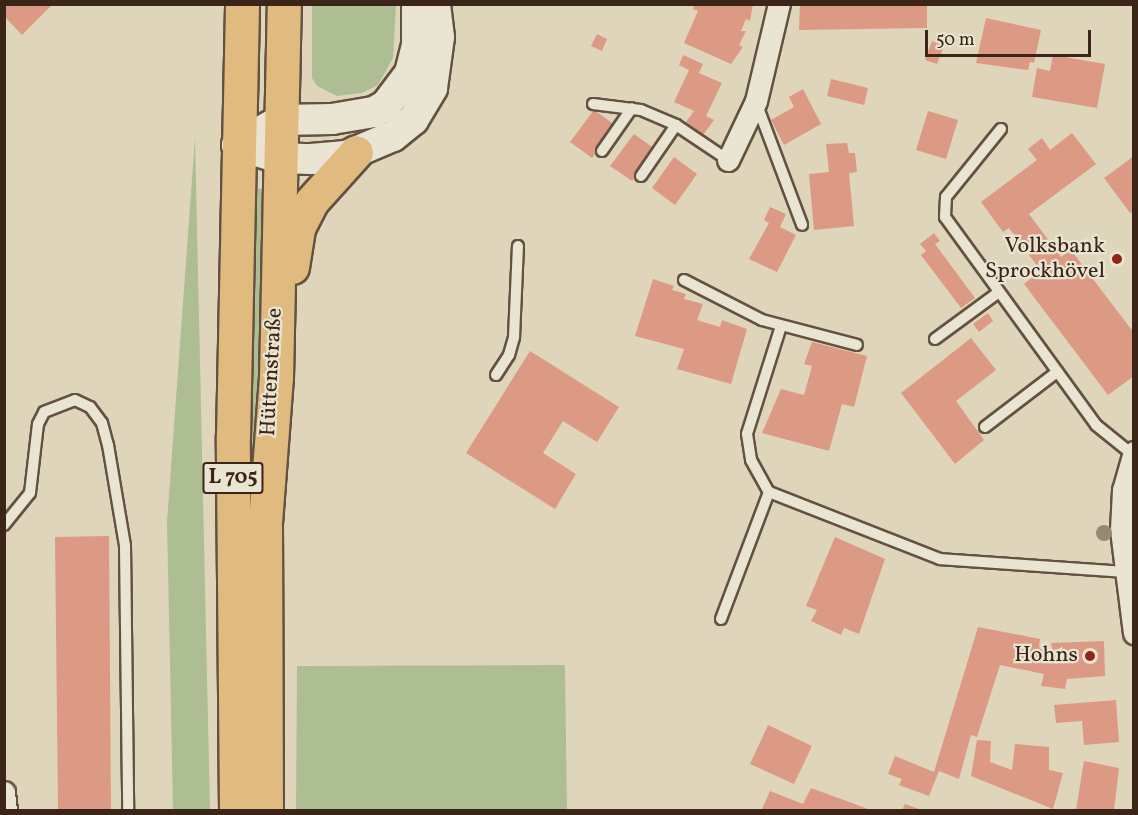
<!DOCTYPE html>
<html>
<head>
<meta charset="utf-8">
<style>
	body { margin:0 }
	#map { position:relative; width:1138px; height:815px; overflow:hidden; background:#dfd5bb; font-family:Vollkorn,serif }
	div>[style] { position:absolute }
	.green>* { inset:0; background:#aebe93 }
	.building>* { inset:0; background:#dc9a84 }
	.roads { filter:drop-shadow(2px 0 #635141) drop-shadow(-2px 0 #635141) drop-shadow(0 2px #635141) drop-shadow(0 -2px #635141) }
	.lane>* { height:10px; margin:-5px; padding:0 5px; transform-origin:5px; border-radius:5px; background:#eae4d3 }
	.street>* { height:21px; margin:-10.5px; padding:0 10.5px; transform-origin:10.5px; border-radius:10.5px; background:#eae4d3 }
	.secondary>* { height:30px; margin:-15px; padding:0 15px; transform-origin:15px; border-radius:15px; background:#eae4d3 }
	.primary>* { height:33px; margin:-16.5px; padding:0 16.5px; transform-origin:16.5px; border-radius:16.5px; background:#e0ba7e }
	.trees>* { width:16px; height:16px; margin:-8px; border-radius:50%; background:#948972 }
	.dots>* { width:16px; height:16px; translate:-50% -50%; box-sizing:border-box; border:3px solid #eae4d3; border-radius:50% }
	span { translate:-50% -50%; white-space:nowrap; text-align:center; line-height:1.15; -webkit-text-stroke:4.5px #eae4d3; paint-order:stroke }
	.shield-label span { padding:2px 4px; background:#eae4d3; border:2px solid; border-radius:4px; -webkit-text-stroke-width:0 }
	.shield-label { font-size:21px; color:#3a2518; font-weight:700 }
	.poi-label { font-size:22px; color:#3a2518 }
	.right { translate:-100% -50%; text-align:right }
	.street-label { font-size:22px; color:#3a2518 }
	.frame { position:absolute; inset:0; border:6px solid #3a2518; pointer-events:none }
	.scale { position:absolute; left:925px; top:30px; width:166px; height:27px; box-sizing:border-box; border:3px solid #3a2518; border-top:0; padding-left:8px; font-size:18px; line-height:21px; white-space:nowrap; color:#3a2518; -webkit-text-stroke:4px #eae4d3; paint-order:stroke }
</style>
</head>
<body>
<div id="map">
	<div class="green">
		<div style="clip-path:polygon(312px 5px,396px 5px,393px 58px,378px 85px,362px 93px,337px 96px,317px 86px,312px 78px)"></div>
		<div style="clip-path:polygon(195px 138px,210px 810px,173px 810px,167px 522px)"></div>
		<div style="clip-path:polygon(251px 188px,267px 189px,248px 741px,246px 610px)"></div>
		<div style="clip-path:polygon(565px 665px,567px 810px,296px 810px,297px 666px)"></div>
	</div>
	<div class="building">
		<div style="clip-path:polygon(4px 4px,53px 4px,22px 35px,4px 16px)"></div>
		<div style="clip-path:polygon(695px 4px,753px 4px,750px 21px,746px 19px,741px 31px,746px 31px,739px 45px,743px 47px,731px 64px,684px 43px,698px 11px,693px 9px)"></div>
		<div style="clip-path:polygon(800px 4px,927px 4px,927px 28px,799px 30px)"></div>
		<div style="clip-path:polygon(986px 18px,1041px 30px,1034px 63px,1030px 62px,1028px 70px,976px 63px)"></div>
		<div style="clip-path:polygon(597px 34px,607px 39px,602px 51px,591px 46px)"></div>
		<div style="clip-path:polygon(932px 41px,944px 46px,937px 64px,925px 60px)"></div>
		<div style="clip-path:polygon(683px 55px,703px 64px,699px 73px,722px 83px,706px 116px,714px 120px,703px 135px,686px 122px,694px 111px,674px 102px,689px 70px,679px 65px)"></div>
		<div style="clip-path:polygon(1053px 55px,1105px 64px,1097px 108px,1032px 97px,1037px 68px,1050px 71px)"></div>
		<div style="clip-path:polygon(831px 79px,868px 88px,864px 105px,827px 96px)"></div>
		<div style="clip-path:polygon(803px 89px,821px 124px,784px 145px,771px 120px,794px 107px,789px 97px)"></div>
		<div style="clip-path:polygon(594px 110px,615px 125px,592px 158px,570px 142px)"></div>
		<div style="clip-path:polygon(928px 111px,958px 120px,946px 159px,916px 150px)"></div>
		<div style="clip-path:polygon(1072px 133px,1096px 164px,1029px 214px,1061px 257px,1071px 250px,1134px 333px,1134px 376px,1108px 395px,1024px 284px,1041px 271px,1009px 228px,1003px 232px,981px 202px,1037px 160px,1028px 149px,1042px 138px,1050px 150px)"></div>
		<div style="clip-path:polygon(634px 134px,655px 149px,632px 181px,610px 166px)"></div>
		<div style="clip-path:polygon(847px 143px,849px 153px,855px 153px,857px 172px,849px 173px,854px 226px,814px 230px,809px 174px,829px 172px,826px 144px)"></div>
		<div style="clip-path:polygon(1134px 156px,1134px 211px,1130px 213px,1104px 178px)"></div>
		<div style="clip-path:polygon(674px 157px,697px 174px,675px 205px,652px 188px)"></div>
		<div style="clip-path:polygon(770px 207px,786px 214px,780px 227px,796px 235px,777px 272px,749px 259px,769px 223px,764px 220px)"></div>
		<div style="clip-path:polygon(934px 233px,940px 241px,935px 244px,975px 298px,961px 308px,921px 255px,926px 251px,920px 244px)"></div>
		<div style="clip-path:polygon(653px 279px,674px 286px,672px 290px,686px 294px,684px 299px,703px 304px,697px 320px,720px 327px,722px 320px,747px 329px,731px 384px,677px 369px,684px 349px,635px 336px)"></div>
		<div style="clip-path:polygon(988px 313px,993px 321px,979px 332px,973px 324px)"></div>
		<div style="clip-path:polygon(971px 338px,996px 370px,956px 401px,984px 440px,955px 464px,901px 393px)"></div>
		<div style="clip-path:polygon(812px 342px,867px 356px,854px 407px,842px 404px,829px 451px,762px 433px,781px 389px,804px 395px,812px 366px,804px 364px)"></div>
		<div style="clip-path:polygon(530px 351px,619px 407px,597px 442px,563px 421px,543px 453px,576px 474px,555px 509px,466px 453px)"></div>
		<div style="clip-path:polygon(109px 536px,111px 810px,58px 810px,55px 537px)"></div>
		<div style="clip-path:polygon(835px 537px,885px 559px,859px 634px,844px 628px,841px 635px,811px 621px,817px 610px,806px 606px)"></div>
		<div style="clip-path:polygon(978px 627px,1040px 639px,1039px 647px,1053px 651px,1051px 643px,1104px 641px,1105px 676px,1067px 679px,1065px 689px,1041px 686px,1044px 674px,1000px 665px,977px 737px,971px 735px,959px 779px,939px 771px,929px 796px,899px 785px,902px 779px,888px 774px,895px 756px,934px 772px)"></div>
		<div style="clip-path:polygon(1116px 700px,1119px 742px,1084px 745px,1082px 721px,1056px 723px,1054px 705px)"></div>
		<div style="clip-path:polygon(768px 725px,812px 746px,794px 784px,750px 764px)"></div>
		<div style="clip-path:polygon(977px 740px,991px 741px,990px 762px,1012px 770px,1015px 744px,1049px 747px,1049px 770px,1063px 773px,1053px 809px,971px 776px)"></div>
		<div style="clip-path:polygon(1084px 761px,1119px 768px,1114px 810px,1076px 810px)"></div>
		<div style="clip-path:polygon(811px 788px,871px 810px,762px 809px,770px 791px,803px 804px)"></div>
		<div style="clip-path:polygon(905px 804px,922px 810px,902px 810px)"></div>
	</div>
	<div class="roads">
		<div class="lane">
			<div style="left:593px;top:104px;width:48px;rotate:7.1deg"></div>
			<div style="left:641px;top:110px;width:38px;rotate:23deg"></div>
			<div style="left:676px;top:125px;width:63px;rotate:33.9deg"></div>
			<div style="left:757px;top:105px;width:128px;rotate:69.4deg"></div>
			<div style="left:1001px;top:129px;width:87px;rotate:129deg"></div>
			<div style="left:946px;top:197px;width:20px;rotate:93deg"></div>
			<div style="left:945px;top:217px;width:257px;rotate:54deg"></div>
			<div style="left:1096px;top:425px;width:46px;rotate:38.9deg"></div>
			<div style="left:602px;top:151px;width:52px;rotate:-55.1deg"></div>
			<div style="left:641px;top:176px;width:62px;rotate:-55.5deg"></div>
			<div style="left:684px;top:280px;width:88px;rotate:27.1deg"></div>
			<div style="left:762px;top:320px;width:98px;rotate:14.7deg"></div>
			<div style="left:781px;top:326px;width:113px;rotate:107.5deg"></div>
			<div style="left:747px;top:434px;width:26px;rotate:81deg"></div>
			<div style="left:751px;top:460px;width:37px;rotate:61deg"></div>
			<div style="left:769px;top:492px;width:184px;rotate:21.4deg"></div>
			<div style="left:940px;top:559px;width:188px;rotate:4deg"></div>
			<div style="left:935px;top:339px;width:79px;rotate:-36.3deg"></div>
			<div style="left:496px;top:375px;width:24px;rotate:-57deg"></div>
			<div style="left:509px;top:355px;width:19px;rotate:-74deg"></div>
			<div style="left:514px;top:337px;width:91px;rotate:-87.5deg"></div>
			<div style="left:985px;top:427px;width:91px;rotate:-37.4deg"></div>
			<div style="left:4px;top:525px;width:41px;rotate:-50.9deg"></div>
			<div style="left:30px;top:493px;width:69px;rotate:-83.4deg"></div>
			<div style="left:38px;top:424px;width:13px;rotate:-63deg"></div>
			<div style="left:44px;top:412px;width:33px;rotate:-21deg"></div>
			<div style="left:75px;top:400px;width:17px;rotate:25deg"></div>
			<div style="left:90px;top:407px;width:20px;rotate:53deg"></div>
			<div style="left:102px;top:423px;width:23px;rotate:75deg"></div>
			<div style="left:108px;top:445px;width:102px;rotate:80.4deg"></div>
			<div style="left:125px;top:546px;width:264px;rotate:89.3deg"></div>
			<div style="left:721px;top:619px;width:136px;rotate:-69.3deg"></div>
		</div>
		<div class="street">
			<div style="left:728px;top:160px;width:65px;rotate:-64.6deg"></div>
			<div style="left:756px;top:101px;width:100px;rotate:-76.7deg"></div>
			<div style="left:1134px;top:452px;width:40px;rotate:106deg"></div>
			<div style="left:1123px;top:490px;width:40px;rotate:92.9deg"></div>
			<div style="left:1121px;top:530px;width:104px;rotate:82.8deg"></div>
			<div style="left:4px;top:792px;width:18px;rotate:84deg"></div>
		</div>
		<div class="secondary">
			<div style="left:237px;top:145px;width:44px;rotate:17.2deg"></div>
			<div style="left:279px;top:158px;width:32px;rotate:2deg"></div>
			<div style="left:311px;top:159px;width:35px;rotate:-5deg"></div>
			<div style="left:346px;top:156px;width:51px;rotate:-23.1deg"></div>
			<div style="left:393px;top:136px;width:26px;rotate:-39deg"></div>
			<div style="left:413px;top:120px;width:37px;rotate:-59deg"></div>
			<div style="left:432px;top:88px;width:51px;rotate:-82.2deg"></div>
			<div style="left:439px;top:37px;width:33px;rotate:-97deg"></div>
			<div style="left:237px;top:145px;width:51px;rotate:-29.6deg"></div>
			<div style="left:281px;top:120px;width:51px;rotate:-1.1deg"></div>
			<div style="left:332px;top:119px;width:43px;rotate:-9.5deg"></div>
			<div style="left:374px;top:112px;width:14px;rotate:-30deg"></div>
			<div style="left:386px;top:105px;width:40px;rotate:-53deg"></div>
			<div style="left:410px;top:73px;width:29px;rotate:-76deg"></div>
			<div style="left:417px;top:45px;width:41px;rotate:-90deg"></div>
		</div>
		<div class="primary">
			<div style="left:292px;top:267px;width:39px;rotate:-81deg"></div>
			<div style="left:298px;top:228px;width:29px;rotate:-63deg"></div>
			<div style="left:311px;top:202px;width:67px;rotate:-48deg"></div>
			<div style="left:236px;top:810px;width:374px;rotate:-90.5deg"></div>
			<div style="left:233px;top:436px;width:432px;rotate:-88.8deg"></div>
			<div style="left:266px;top:810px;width:287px;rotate:-90.2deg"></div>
			<div style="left:265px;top:523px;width:145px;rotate:-85.7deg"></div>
			<div style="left:276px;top:378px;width:374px;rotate:-88.8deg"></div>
		</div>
	</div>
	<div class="trees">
		<div style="left:1104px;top:533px"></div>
	</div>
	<div class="dots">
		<div style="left:1117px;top:259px;background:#8f2418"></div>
		<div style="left:1090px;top:656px;background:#8f2418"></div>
	</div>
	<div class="shield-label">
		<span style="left:233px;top:478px">L 705</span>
	</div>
	<div class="poi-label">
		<span class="right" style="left:1105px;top:259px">Volksbank<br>Sprockhövel</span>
		<span class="right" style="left:1078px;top:656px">Hohns</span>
	</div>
	<div class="street-label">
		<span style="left:272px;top:372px;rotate:-87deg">Hüttenstraße</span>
	</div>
	<div class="frame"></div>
	<div class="scale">50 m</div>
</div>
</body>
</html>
